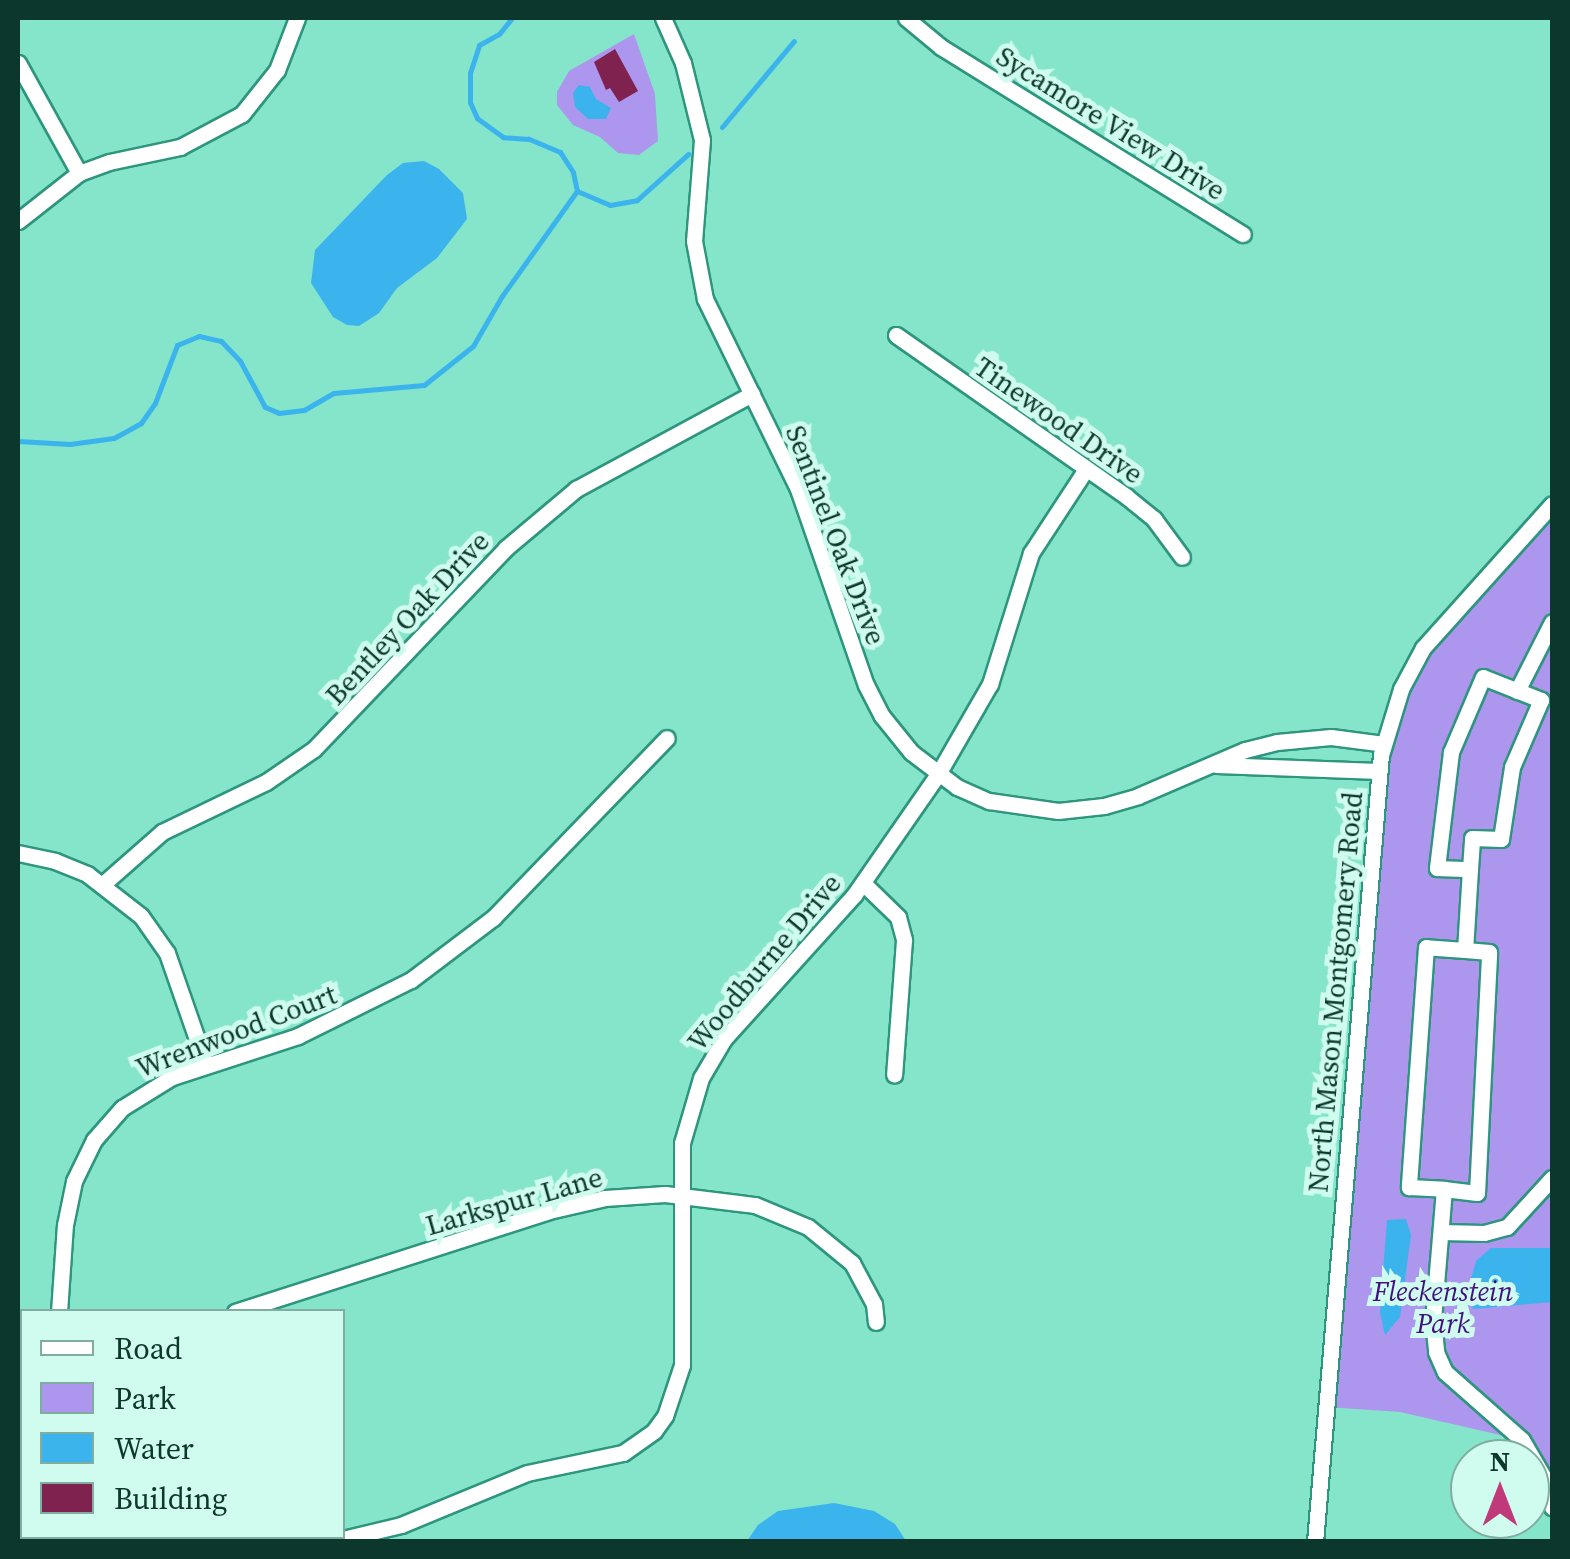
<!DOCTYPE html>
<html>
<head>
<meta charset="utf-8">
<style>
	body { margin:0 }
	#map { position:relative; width:1570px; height:1559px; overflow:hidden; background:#84e5cb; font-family:"Source Serif 4",serif }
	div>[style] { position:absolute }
	.green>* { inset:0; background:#ad96ee }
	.water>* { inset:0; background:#3bb3ed }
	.stream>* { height:5px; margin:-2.5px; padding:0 2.5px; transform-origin:2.5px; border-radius:2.5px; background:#3bb3ed }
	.building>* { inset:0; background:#7f224f }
	.roads { filter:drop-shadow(2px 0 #2e957e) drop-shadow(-2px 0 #2e957e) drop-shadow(0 2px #2e957e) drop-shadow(0 -2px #2e957e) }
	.minor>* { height:15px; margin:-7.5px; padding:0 7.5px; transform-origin:7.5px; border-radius:7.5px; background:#fff }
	span { translate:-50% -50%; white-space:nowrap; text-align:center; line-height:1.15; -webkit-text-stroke:10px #cffcee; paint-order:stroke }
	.street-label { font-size:28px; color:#0b372d }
	.park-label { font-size:28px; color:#40117e; font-style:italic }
	.frame { position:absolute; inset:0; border:20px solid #0b372d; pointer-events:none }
	.legend { position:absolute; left:20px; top:1309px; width:325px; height:230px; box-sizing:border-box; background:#cffcee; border:2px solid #81ada1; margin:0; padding:12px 18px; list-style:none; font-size:30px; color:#0b372d }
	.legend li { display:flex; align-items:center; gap:20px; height:50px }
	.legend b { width:50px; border:2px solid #81ada1 }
	.north { position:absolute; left:1450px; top:1439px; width:100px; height:100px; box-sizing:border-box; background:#cffcee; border:2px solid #81ada1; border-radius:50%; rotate:0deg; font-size:28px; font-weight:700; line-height:40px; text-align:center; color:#0b372d }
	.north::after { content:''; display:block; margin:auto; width:35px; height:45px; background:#c03a7b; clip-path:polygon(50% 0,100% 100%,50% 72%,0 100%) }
</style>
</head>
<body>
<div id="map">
	<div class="green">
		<div style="clip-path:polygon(634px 34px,655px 94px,658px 141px,639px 155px,618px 153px,600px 137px,573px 125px,557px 105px,557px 92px,569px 71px)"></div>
		<div style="clip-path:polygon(1552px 504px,1552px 1507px,1522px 1440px,1400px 1412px,1326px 1407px,1374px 812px,1406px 678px)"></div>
	</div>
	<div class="water">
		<div style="clip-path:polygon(579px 85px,590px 87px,596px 99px,611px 108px,606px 119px,588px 119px,575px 107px,573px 93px)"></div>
		<div style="clip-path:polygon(424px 161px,439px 169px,463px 193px,467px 219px,437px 258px,397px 288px,379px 313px,359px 326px,347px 325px,333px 317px,311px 283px,315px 250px,387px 175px,403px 163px)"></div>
		<div style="clip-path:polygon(1406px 1219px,1411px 1235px,1400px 1317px,1385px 1335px,1380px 1313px,1387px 1220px)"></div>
		<div style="clip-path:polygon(1491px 1248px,1552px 1248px,1552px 1302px,1473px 1309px,1471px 1279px,1476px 1261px)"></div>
		<div style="clip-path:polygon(834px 1503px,874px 1511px,895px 1524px,906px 1541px,747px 1541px,758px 1525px,778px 1511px)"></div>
	</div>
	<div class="stream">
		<div style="left:722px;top:127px;width:112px;rotate:-50.1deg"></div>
		<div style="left:577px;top:191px;width:36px;rotate:23deg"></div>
		<div style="left:610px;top:205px;width:27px;rotate:-10deg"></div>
		<div style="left:637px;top:200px;width:69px;rotate:-42deg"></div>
		<div style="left:18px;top:441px;width:52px;rotate:3.3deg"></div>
		<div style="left:70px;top:444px;width:44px;rotate:-7.8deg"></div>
		<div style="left:114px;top:438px;width:31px;rotate:-29deg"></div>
		<div style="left:141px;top:423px;width:24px;rotate:-55deg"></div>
		<div style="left:155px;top:403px;width:62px;rotate:-69.2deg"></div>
		<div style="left:177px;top:345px;width:24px;rotate:-22deg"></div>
		<div style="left:199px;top:336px;width:23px;rotate:13deg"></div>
		<div style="left:221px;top:341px;width:28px;rotate:46deg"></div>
		<div style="left:240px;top:361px;width:52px;rotate:61.5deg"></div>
		<div style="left:265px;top:407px;width:15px;rotate:23deg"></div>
		<div style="left:279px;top:413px;width:25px;rotate:-7deg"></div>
		<div style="left:304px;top:410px;width:34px;rotate:-30deg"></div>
		<div style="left:334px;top:393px;width:90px;rotate:-5.1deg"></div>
		<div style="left:424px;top:385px;width:63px;rotate:-38.5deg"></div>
		<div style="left:473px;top:346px;width:58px;rotate:-59.9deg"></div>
		<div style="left:502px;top:296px;width:129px;rotate:-54.5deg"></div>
		<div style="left:577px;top:191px;width:19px;rotate:-102deg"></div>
		<div style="left:573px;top:172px;width:24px;rotate:-123deg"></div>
		<div style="left:560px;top:152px;width:34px;rotate:-157deg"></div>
		<div style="left:529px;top:139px;width:26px;rotate:-176deg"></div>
		<div style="left:503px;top:137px;width:32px;rotate:-144deg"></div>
		<div style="left:477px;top:118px;width:17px;rotate:-114deg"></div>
		<div style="left:470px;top:102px;width:29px;rotate:-90deg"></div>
		<div style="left:470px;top:73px;width:29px;rotate:-72deg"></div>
		<div style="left:479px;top:45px;width:23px;rotate:-29deg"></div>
		<div style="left:499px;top:34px;width:21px;rotate:-51deg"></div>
	</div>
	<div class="building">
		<div style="clip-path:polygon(615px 49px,638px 91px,619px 102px,610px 88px,606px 90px,594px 62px)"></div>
	</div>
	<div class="roads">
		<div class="minor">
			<div style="left:663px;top:18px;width:49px;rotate:66deg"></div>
			<div style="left:683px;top:63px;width:79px;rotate:76.1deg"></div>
			<div style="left:702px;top:140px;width:101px;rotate:94.5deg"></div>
			<div style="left:694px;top:241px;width:59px;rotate:79.3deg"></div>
			<div style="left:705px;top:299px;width:212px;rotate:63.9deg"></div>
			<div style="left:798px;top:489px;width:207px;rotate:70.9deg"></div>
			<div style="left:866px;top:685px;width:35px;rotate:63deg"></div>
			<div style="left:882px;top:716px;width:46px;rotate:51.1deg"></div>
			<div style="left:911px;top:752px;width:58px;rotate:37.3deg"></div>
			<div style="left:957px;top:787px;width:35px;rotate:24deg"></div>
			<div style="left:989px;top:801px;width:70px;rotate:8.2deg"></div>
			<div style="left:1058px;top:811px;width:46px;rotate:-6.2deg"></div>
			<div style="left:1104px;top:806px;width:35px;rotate:-16deg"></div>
			<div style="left:1138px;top:796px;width:116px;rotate:-23.3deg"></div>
			<div style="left:1245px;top:750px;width:33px;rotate:-14deg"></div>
			<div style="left:1277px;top:742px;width:54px;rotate:-5.3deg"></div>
			<div style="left:1331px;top:737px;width:53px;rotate:7.5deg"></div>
			<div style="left:906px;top:18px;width:45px;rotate:39.6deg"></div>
			<div style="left:941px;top:47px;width:355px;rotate:31.8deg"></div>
			<div style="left:18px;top:63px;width:126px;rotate:61deg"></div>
			<div style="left:18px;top:221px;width:78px;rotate:-38.2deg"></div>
			<div style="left:79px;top:173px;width:32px;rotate:-20deg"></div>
			<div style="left:109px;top:162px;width:73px;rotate:-11.9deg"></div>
			<div style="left:180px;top:147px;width:70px;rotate:-28deg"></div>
			<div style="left:242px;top:114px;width:56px;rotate:-51.5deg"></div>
			<div style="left:277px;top:70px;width:56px;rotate:-69deg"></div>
			<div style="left:896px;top:335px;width:282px;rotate:35deg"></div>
			<div style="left:1127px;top:497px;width:35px;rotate:39deg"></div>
			<div style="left:1154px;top:519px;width:47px;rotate:53.6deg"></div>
			<div style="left:1517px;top:691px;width:77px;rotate:-63.1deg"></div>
			<div style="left:1216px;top:765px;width:163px;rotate:2.1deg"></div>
			<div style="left:18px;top:853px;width:38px;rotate:12deg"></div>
			<div style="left:55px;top:861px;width:35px;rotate:22deg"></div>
			<div style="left:87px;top:874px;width:68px;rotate:37.9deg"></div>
			<div style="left:141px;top:916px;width:45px;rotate:54.9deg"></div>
			<div style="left:167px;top:953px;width:119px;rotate:70.8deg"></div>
			<div style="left:1470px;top:869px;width:31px;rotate:-86deg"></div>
			<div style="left:1472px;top:838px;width:29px;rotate:2deg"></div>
			<div style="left:1501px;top:839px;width:73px;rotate:-81.3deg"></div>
			<div style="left:1512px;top:767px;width:73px;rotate:-66.6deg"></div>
			<div style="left:1541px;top:700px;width:62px;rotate:-158.4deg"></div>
			<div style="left:1483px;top:677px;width:82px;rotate:113.1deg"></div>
			<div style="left:1451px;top:752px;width:117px;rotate:96.9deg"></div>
			<div style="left:1437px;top:868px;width:33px;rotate:2deg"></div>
			<div style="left:1470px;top:869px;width:81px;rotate:93.5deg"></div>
			<div style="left:1465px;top:950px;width:39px;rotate:-176deg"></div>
			<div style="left:1426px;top:947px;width:241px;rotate:94.1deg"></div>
			<div style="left:1409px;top:1187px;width:35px;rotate:3deg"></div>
			<div style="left:1444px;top:1189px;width:132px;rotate:94.8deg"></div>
			<div style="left:1433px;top:1321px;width:31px;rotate:84deg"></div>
			<div style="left:1436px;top:1352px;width:22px;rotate:66deg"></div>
			<div style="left:1445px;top:1372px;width:103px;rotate:41.4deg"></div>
			<div style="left:1522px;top:1440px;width:48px;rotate:59.7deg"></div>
			<div style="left:1546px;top:1481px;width:27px;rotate:77deg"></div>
			<div style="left:863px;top:883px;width:49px;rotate:44.2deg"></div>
			<div style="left:898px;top:917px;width:24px;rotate:75deg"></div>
			<div style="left:904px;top:940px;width:135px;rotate:94.2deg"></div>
			<div style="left:103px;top:884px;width:79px;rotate:-41.4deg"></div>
			<div style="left:162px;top:832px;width:115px;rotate:-25.7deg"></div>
			<div style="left:266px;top:782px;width:58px;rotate:-34.5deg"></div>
			<div style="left:314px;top:749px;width:278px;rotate:-46.3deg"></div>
			<div style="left:506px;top:548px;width:92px;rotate:-40.1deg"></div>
			<div style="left:576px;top:489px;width:200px;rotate:-28.4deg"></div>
			<div style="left:1444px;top:1189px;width:33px;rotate:7deg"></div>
			<div style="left:1477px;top:1193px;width:241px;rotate:-87.1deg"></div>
			<div style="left:1489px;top:952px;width:24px;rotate:-175deg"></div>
			<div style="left:1441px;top:1232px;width:43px;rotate:1.3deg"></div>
			<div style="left:1484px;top:1233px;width:24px;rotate:-15deg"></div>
			<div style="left:1507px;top:1227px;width:67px;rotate:-47.4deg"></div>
			<div style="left:59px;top:1312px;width:87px;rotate:-86.1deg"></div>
			<div style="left:65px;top:1225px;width:45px;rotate:-78.4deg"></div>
			<div style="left:74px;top:1181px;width:46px;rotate:-64deg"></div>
			<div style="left:94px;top:1140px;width:43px;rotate:-48.8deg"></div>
			<div style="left:122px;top:1108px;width:59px;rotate:-31.8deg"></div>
			<div style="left:172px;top:1077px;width:133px;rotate:-18deg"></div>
			<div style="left:298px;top:1036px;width:126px;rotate:-26.4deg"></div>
			<div style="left:411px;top:980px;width:103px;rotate:-37.1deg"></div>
			<div style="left:493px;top:918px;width:250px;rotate:-46deg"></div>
			<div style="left:235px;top:1312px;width:330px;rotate:-17.8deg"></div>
			<div style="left:549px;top:1211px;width:57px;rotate:-13.1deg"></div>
			<div style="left:605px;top:1198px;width:60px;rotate:-3.8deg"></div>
			<div style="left:665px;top:1194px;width:91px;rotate:7deg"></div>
			<div style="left:755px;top:1205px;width:57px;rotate:22.5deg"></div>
			<div style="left:808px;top:1227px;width:57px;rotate:39.3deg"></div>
			<div style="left:852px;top:1263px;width:47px;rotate:61.8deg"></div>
			<div style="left:874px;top:1304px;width:18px;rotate:84deg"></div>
			<div style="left:18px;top:1534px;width:4px"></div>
			<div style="left:45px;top:1536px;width:36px;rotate:9deg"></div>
			<div style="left:330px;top:1542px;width:73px;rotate:-13.5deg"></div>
			<div style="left:401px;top:1525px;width:136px;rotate:-22.4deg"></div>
			<div style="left:527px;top:1473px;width:98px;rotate:-11.8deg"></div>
			<div style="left:623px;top:1453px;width:38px;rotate:-35deg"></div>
			<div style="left:654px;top:1431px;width:19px;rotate:-54deg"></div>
			<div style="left:665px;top:1416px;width:54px;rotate:-71.6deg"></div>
			<div style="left:682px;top:1365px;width:222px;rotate:-90deg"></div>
			<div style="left:682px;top:1143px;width:68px;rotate:-73.7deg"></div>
			<div style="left:701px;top:1078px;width:45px;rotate:-59.5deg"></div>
			<div style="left:724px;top:1039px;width:194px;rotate:-47.9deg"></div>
			<div style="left:854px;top:895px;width:147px;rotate:-55.2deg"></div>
			<div style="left:938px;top:774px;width:104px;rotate:-60deg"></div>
			<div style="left:990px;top:684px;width:137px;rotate:-72.6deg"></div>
			<div style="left:1031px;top:553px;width:100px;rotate:-56.8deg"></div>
			<div style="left:1315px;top:1542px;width:790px;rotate:-85.21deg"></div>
			<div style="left:1381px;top:755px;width:69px;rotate:-73.1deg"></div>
			<div style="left:1401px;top:689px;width:47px;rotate:-61.8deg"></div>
			<div style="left:1423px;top:648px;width:193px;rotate:-48.1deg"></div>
		</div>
	</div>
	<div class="street-label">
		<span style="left:1111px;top:123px;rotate:32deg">Sycamore View Drive</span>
		<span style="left:1059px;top:420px;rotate:35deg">Tinewood Drive</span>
		<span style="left:836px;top:535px;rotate:69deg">Sentinel Oak Drive</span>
		<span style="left:407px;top:618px;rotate:-47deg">Bentley Oak Drive</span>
		<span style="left:764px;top:962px;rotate:-50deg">Woodburne Drive</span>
		<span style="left:1335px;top:992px;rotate:-85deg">North Mason Montgomery Road</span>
		<span style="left:236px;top:1031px;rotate:-21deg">Wrenwood Court</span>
		<span style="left:514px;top:1201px;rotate:-16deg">Larkspur Lane</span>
	</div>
	<div class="park-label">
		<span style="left:1443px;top:1307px">Fleckenstein<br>Park</span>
	</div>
	<div class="frame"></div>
	<ul class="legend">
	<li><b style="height:12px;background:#fff"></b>Road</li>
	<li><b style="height:28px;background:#ad96ee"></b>Park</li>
	<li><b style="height:28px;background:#3bb3ed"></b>Water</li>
	<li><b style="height:28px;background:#7f224f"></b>Building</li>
	</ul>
	<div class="north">N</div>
</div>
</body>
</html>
